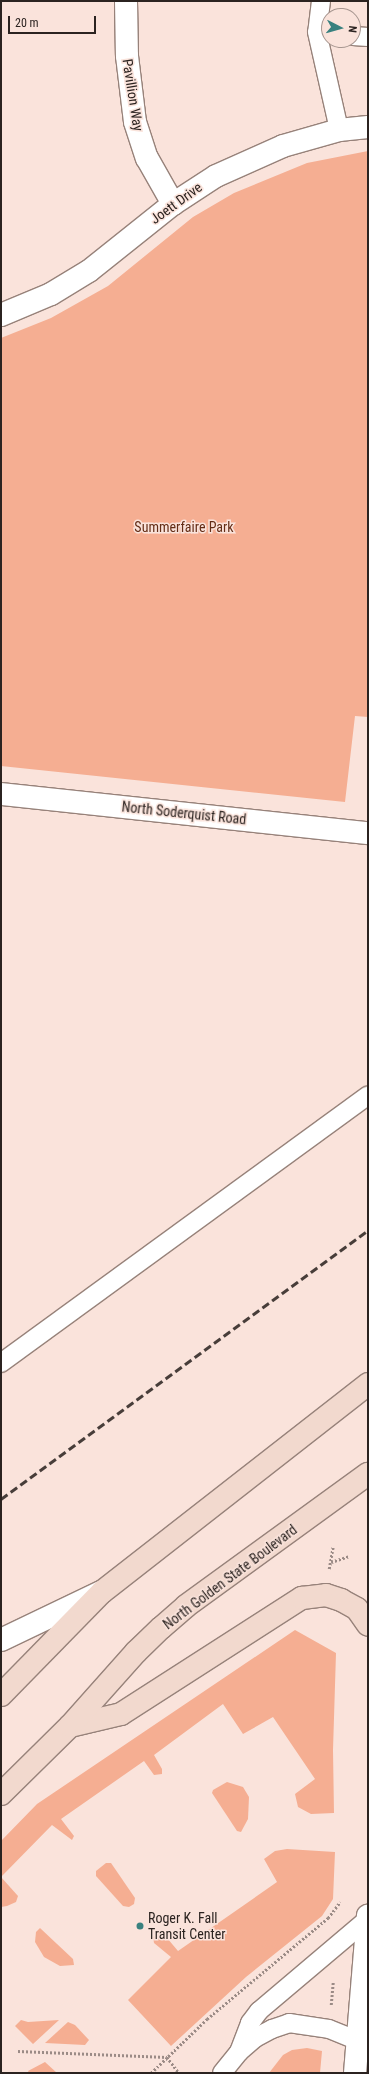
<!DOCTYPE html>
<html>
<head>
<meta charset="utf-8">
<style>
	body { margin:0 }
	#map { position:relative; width:369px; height:2074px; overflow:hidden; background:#fae3db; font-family:"Roboto Condensed",sans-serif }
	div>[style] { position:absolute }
	.green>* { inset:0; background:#f5ae92 }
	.path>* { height:2.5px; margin-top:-1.25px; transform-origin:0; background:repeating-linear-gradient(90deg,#9b8b86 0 2px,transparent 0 4px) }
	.roads { filter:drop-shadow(1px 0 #97827a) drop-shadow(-1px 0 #97827a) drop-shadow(0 1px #97827a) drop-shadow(0 -1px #97827a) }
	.service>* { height:18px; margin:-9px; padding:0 9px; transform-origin:9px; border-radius:9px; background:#fff }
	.minor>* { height:22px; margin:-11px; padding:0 11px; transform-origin:11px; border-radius:11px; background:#fff }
	.tertiary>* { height:22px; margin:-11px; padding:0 11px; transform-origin:11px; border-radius:11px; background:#fff }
	.secondary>* { height:22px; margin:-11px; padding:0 11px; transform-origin:11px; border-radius:11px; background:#f2d9ce }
	.rail>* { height:3px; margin-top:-1.5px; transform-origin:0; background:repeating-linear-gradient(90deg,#473d39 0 8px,transparent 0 12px) }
	.dots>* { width:11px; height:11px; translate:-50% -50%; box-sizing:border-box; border:2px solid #fae3db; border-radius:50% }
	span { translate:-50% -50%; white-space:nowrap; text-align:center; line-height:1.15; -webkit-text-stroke:3px #fae3db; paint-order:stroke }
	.street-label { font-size:14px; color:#2b2320 }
	.park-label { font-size:14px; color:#642d16 }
	.poi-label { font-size:14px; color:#2b2320 }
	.left { translate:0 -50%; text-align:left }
	.frame { position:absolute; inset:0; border:2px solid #2b2320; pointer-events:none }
	.north { position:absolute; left:321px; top:8px; width:40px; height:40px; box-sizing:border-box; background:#fae3db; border:1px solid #a79690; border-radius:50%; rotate:96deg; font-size:11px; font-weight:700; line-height:16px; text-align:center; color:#2b2320 }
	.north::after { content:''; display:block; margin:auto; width:14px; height:18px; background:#39817f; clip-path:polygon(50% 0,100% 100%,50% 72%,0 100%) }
	.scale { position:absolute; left:8px; top:16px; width:88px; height:18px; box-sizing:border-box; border:2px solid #2b2320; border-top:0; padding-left:5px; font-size:12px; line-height:14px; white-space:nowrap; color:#2b2320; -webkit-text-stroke:3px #fae3db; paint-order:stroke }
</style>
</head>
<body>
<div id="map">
	<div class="green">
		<div style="clip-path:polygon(368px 151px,368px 717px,355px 716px,345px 802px,1px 766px,1px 338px,51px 318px,108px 286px,193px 217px,234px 193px,307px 163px)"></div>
		<div style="clip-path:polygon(295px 1630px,336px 1653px,333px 1750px,334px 1813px,311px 1814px,298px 1807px,295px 1794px,315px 1779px,273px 1717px,243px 1734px,223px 1704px,154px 1755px,162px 1769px,162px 1774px,154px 1775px,144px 1761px,61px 1819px,74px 1836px,72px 1840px,52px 1825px,1px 1877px,1px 1841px,37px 1804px)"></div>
		<div style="clip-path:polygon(227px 1782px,243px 1787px,249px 1797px,248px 1819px,241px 1832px,237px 1831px,212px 1793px,213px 1790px)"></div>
		<div style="clip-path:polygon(287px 1849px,335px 1852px,333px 1899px,322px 1916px,246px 1977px,171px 2046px,128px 2000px,171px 1957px,154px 1943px,153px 1937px,162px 1932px,178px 1951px,277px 1882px,264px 1859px,275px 1851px)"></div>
		<div style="clip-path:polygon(106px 1863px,111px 1863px,135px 1898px,134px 1904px,129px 1907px,123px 1906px,96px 1876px,96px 1871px)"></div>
		<div style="clip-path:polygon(1px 1877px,18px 1896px,16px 1902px,7px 1906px,1px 1907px)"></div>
		<div style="clip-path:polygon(40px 1928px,73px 1959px,74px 1965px,60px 1966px,44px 1957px,35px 1942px,36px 1932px)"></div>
		<div style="clip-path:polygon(21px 2020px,28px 2022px,59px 2020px,33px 2044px,15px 2026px)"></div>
		<div style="clip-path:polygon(68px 2022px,75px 2025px,89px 2040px,85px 2045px,45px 2043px)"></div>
		<div style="clip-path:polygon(307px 2048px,322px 2051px,320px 2073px,269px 2073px,283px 2055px,292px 2050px)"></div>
		<div style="clip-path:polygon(45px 2062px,57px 2073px,29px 2073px,28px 2071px)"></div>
	</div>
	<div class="path">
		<div style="left:331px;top:1562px;width:19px;rotate:-18deg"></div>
		<div style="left:329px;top:1569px;width:23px;rotate:-80deg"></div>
		<div style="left:331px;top:2005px;width:23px;rotate:-85deg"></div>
		<div style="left:18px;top:2051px;width:149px;rotate:2.3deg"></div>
		<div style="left:167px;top:2057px;width:20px;rotate:53deg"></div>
		<div style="left:151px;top:2073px;width:78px;rotate:-44deg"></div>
		<div style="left:207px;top:2019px;width:158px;rotate:-39.9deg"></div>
		<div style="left:328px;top:1918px;width:20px;rotate:-53deg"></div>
	</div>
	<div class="roads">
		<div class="service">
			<div style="left:321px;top:1px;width:31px;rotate:97deg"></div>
			<div style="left:317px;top:32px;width:100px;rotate:77.3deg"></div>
			<div style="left:353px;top:36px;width:15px;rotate:4deg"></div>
			<div style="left:1px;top:1363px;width:454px;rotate:-36.1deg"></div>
			<div style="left:239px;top:2052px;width:31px;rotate:-69deg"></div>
			<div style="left:250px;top:2023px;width:15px;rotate:-53deg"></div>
			<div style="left:259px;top:2011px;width:143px;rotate:-40.2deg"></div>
			<div style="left:222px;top:2073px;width:27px;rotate:-51deg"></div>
			<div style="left:239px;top:2052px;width:21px;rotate:-41deg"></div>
			<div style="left:255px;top:2038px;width:19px;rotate:-28deg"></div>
			<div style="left:272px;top:2029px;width:18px;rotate:-19deg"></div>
			<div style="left:289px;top:2023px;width:40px;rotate:8.5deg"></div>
			<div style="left:329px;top:2029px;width:31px;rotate:22deg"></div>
		</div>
		<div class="minor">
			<div style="left:126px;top:1px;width:55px;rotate:89deg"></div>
			<div style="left:127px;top:56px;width:66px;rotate:83.1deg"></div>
			<div style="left:135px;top:122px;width:38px;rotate:72deg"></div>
			<div style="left:147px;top:158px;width:53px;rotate:60.5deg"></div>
			<div style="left:1px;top:315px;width:54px;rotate:-22.8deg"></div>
			<div style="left:51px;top:294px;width:44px;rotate:-31.2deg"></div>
			<div style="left:89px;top:271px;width:107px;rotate:-38.6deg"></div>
			<div style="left:173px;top:204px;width:51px;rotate:-33.1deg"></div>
			<div style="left:216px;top:176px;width:73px;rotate:-24.1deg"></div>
			<div style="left:283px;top:146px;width:58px;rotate:-15.9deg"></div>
			<div style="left:339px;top:130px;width:29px;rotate:-6deg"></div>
			<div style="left:1px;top:794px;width:369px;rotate:6.1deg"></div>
			<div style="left:1px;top:1640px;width:111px;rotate:-25.6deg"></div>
		</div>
		<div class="tertiary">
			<div style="left:355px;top:2073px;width:158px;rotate:-85.3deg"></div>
		</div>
		<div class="secondary">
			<div style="left:1px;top:1695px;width:144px;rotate:-45.6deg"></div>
			<div style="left:102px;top:1592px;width:338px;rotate:-38deg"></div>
			<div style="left:70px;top:1726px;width:52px;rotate:-13.2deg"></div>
			<div style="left:121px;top:1714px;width:215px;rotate:-32.7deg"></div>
			<div style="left:302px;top:1598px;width:24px;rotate:-7deg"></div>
			<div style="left:326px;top:1595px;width:16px;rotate:18deg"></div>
			<div style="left:341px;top:1600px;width:18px;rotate:29deg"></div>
			<div style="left:357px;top:1609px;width:19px;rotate:55deg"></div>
			<div style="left:1px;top:1794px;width:97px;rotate:-44.6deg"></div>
			<div style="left:70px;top:1726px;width:99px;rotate:-48.3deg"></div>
			<div style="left:136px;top:1652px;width:35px;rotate:-44deg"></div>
			<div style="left:161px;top:1628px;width:33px;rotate:-41deg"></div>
			<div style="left:186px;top:1606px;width:225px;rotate:-36deg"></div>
		</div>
	</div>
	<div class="rail">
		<div style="left:1px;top:1499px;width:455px;rotate:-36.2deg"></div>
	</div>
	<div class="dots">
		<div style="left:140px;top:1926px;background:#39817f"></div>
	</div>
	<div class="street-label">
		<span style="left:133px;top:95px;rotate:81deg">Pavillion Way</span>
		<span style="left:176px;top:203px;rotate:-36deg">Joett Drive</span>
		<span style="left:184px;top:813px;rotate:6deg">North Soderquist Road</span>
		<span style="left:230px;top:1577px;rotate:-37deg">North Golden State Boulevard</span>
	</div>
	<div class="park-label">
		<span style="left:184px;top:527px">Summerfaire Park</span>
	</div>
	<div class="poi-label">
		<span class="left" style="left:148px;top:1926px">Roger K. Fall<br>Transit Center</span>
	</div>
	<div class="frame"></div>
	<div class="north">N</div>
	<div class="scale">20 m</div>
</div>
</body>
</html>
